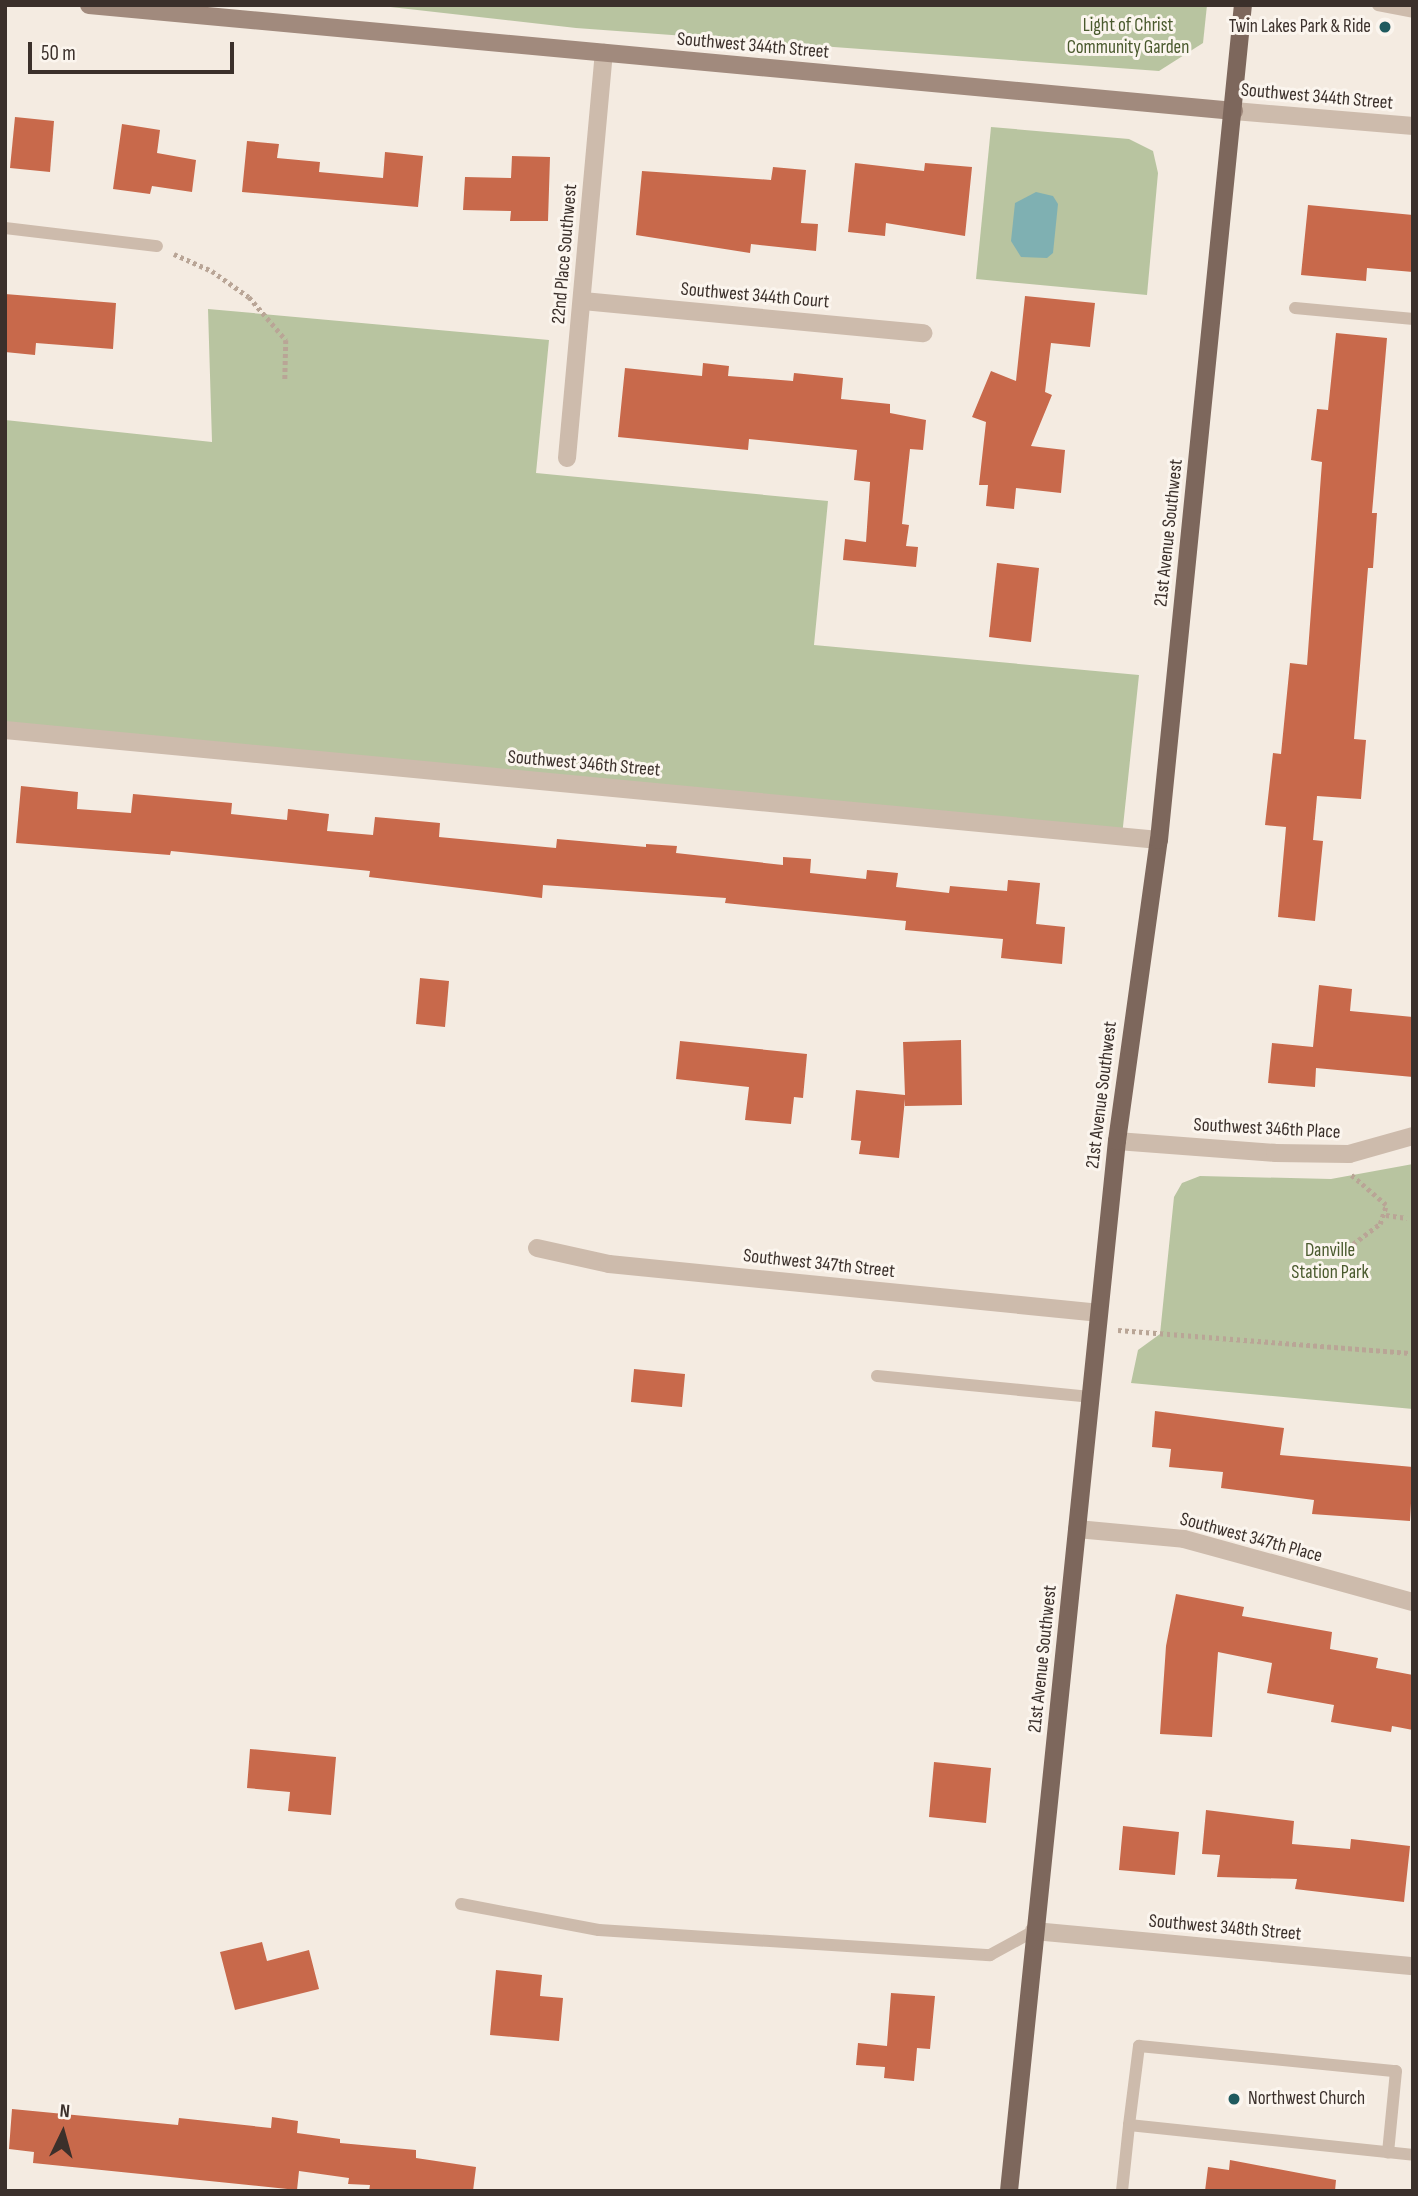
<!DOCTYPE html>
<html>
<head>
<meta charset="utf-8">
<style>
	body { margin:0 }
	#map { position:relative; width:1418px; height:2196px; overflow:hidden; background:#f4ebe1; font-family:"Sofia Sans Condensed",sans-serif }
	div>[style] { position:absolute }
	.green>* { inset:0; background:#b8c4a0 }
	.water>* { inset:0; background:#7fb0b2 }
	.building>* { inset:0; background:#c8694b }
	.path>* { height:4.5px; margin-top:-2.25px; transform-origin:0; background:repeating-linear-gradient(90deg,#b9a596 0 3.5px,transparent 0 7px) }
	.lane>* { height:12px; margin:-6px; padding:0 6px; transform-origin:6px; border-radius:6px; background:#cdbbac }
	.street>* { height:18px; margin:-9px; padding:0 9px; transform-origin:9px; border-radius:9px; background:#cdbbac }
	.secondary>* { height:18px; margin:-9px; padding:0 9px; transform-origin:9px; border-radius:9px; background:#a18a7d }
	.primary>* { height:18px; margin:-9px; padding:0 9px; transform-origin:9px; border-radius:9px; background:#7d675c }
	.dots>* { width:19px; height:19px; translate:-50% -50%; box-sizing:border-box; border:4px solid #fbf5ee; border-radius:50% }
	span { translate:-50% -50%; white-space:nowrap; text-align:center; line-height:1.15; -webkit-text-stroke:6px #fbf5ee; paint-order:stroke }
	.park-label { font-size:19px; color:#4a5a2e }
	.poi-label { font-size:19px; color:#3b302b }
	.right { translate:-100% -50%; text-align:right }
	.left { translate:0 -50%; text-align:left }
	.street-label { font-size:19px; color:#3b302b }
	.frame { position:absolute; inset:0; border:7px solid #3b302b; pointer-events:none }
	.north { position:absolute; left:28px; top:2098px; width:70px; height:70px; -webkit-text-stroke:5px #fbf5ee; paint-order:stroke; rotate:5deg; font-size:19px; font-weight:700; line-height:28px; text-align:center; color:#3b302b }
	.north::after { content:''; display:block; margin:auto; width:24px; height:32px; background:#3b302b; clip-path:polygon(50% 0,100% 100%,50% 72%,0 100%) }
	.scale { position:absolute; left:28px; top:42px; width:206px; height:32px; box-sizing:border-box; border:4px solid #3b302b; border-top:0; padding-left:9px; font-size:21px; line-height:24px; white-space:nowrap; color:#3b302b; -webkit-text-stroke:5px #fbf5ee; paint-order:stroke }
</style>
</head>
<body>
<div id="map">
	<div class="green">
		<div style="clip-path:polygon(373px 5px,1207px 5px,1203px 43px,1159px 71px,576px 28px)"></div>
		<div style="clip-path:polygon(991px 127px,1129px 139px,1153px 151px,1158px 173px,1147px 295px,976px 279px)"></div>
		<div style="clip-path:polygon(208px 309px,549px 340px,536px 473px,828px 501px,814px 645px,1139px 675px,1122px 836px,5px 730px,5px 420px,212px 442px)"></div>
		<div style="clip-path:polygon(1413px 1164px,1413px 1409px,1131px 1383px,1138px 1350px,1160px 1334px,1174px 1197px,1182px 1183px,1200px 1176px,1331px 1179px)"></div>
	</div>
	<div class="water">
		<div style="clip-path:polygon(1036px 192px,1053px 196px,1058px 204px,1053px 253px,1047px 258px,1021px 257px,1011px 241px,1015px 203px)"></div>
	</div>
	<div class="building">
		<div style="clip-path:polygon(15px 117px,54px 121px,50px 172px,10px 168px)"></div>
		<div style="clip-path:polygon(122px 124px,160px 130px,157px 153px,196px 160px,192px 192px,152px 186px,150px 194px,113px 189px)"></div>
		<div style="clip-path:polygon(247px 141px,279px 144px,277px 158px,320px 162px,319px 172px,383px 178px,385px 152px,423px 156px,418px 207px,242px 192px)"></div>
		<div style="clip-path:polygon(512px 156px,550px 157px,548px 221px,510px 221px,511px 211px,463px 210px,465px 177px,511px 178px)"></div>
		<div style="clip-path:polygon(855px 163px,924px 171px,925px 163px,972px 167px,965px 236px,886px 223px,885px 236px,848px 232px)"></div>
		<div style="clip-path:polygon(773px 167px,806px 170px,801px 223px,818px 224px,816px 251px,751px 244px,750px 253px,636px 235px,642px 171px,771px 180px)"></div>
		<div style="clip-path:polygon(1308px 205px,1413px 215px,1413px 272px,1367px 268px,1366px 281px,1301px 275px)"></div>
		<div style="clip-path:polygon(5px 294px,116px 303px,113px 349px,36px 343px,35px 355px,5px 352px)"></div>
		<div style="clip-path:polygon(1025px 296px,1095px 303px,1090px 347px,1051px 343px,1045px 392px,1052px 395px,1031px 446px,1065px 450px,1061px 493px,1016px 488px,1014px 509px,986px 506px,988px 485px,979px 485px,986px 422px,972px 417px,991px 371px,1016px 381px)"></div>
		<div style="clip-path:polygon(1336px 333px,1387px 338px,1372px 513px,1377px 513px,1373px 568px,1368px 568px,1354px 739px,1366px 740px,1361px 799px,1317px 796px,1313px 840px,1323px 841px,1315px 921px,1278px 917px,1286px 827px,1265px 825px,1273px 753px,1281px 754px,1290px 663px,1307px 665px,1322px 462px,1311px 460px,1317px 409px,1328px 410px)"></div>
		<div style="clip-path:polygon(703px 363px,729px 366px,728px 376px,793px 381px,794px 373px,843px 378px,841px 399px,890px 404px,890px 413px,926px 420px,923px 450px,910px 449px,902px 524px,909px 525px,906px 546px,918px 547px,916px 567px,843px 560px,845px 539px,866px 542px,870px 482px,854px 480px,857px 450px,749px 439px,748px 450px,618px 437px,625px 368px,702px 376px)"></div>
		<div style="clip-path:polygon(997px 563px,1039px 568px,1031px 642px,989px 637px)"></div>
		<div style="clip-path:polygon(21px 786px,78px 792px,77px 809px,131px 813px,133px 794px,232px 803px,231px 814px,287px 820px,288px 809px,329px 814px,327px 831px,373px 835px,375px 817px,440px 823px,439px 837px,556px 848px,557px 839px,646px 847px,646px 844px,677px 846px,676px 853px,783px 865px,783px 857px,811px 859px,810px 873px,866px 879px,867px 870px,898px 873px,896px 887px,949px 893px,950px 886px,1007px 891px,1008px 880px,1040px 883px,1036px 924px,1065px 927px,1062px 964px,1001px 958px,1003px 939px,905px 930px,906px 921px,725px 903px,726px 898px,543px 885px,542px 898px,369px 877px,370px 871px,171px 851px,170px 855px,16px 843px)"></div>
		<div style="clip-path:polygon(420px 978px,449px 981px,445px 1027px,416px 1024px)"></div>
		<div style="clip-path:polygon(1319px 985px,1352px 989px,1350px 1011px,1413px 1017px,1413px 1077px,1316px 1068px,1315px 1087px,1268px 1083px,1272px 1043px,1313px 1047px)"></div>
		<div style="clip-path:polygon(961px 1040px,962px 1105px,905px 1106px,905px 1099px,899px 1158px,859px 1154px,861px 1141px,851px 1140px,856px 1090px,905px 1095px,903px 1042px)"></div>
		<div style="clip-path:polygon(680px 1041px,807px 1054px,803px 1098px,794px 1097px,791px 1124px,745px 1120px,749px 1087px,676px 1079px)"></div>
		<div style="clip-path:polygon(634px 1369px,685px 1374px,682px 1407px,631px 1402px)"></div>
		<div style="clip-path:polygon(1155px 1411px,1284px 1428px,1280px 1455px,1413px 1467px,1410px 1521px,1312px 1514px,1314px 1500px,1221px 1488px,1223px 1472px,1169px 1467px,1171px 1449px,1152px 1447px)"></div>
		<div style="clip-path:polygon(1176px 1594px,1244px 1607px,1242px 1616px,1332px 1632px,1330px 1649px,1378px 1658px,1376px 1668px,1413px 1675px,1413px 1730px,1392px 1726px,1391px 1732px,1331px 1722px,1334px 1705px,1267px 1693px,1272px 1663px,1218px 1652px,1212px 1737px,1160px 1734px,1166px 1646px)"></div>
		<div style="clip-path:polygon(250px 1749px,336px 1757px,331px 1815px,288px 1811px,290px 1792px,247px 1788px)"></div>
		<div style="clip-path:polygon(934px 1762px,991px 1768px,986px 1823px,929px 1817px)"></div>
		<div style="clip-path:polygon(1206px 1810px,1294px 1821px,1292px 1844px,1350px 1849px,1351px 1839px,1410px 1846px,1404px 1902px,1295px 1889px,1297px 1879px,1217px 1877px,1220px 1855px,1202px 1854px)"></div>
		<div style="clip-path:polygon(1123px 1826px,1179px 1832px,1175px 1875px,1119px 1870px)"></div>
		<div style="clip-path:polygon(262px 1942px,267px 1961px,309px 1950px,319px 1989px,235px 2010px,220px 1952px)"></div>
		<div style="clip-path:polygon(496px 1970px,542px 1975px,540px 1996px,563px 1998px,559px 2041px,490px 2035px)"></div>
		<div style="clip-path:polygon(891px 1993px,935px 1996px,930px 2049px,917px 2048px,914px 2081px,884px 2078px,885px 2067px,856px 2065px,858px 2043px,887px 2046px)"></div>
		<div style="clip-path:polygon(12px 2109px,178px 2125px,179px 2118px,271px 2128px,272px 2117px,298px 2121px,297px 2133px,340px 2139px,340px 2143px,416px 2150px,416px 2158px,476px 2167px,473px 2191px,369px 2191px,370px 2185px,348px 2184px,349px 2178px,299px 2171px,297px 2190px,33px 2163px,34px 2152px,9px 2149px)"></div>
		<div style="clip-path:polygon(1230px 2160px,1336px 2180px,1335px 2191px,1205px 2191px,1208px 2167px,1229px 2170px)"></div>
	</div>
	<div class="path">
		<div style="left:174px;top:254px;width:42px;rotate:24.1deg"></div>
		<div style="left:212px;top:271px;width:45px;rotate:35.1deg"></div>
		<div style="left:249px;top:297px;width:57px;rotate:49.3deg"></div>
		<div style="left:286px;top:340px;width:40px;rotate:91.4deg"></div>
		<div style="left:1386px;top:1215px;width:21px;rotate:8deg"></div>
		<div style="left:1351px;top:1254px;width:10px;rotate:-79deg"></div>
		<div style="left:1353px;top:1244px;width:34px;rotate:-37deg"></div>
		<div style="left:1380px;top:1224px;width:20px;rotate:-72deg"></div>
		<div style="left:1386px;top:1205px;width:46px;rotate:-139.4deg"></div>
		<div style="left:1118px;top:1330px;width:296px;rotate:4.5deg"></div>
	</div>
	<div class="lane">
		<div style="left:1378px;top:5px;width:36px;rotate:11deg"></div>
		<div style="left:5px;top:228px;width:153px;rotate:6.8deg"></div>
		<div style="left:1295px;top:308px;width:119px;rotate:5.3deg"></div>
		<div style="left:877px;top:1376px;width:214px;rotate:5.6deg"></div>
		<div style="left:461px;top:1904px;width:140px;rotate:10.7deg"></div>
		<div style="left:599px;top:1930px;width:392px;rotate:3.7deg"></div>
		<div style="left:990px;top:1955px;width:50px;rotate:-28.6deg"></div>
		<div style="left:1129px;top:2125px;width:80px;rotate:-82.8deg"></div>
		<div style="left:1139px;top:2046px;width:258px;rotate:5.6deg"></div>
		<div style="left:1396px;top:2071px;width:82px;rotate:95.6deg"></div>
		<div style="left:1122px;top:2191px;width:66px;rotate:-83.9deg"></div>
		<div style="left:1129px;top:2125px;width:286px;rotate:6deg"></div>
	</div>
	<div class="street">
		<div style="left:1234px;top:111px;width:180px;rotate:4.8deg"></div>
		<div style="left:583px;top:301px;width:342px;rotate:5.4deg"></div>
		<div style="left:567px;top:458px;width:407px;rotate:-84.8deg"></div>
		<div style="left:5px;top:730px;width:1159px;rotate:5.45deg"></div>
		<div style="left:1117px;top:1141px;width:158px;rotate:4.3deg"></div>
		<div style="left:1275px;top:1153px;width:74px;rotate:0.8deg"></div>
		<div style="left:1349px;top:1154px;width:66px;rotate:-15.7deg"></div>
		<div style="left:537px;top:1248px;width:74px;rotate:12.5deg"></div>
		<div style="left:609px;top:1264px;width:491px;rotate:5.7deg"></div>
		<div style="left:1077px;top:1529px;width:107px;rotate:5.3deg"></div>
		<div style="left:1184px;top:1539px;width:238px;rotate:15.4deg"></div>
		<div style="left:1034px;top:1931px;width:381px;rotate:5.3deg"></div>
	</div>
	<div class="secondary">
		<div style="left:89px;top:5px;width:1150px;rotate:5.29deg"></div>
	</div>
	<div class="primary">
		<div style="left:1009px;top:2191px;width:1056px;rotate:-84.13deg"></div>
		<div style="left:1117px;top:1141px;width:304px;rotate:-82.1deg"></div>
		<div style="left:1159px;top:840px;width:839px;rotate:-84.26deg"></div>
	</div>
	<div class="dots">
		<div style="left:1385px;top:27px;background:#1f5a5e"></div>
		<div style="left:1234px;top:2099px;background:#1f5a5e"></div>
	</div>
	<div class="park-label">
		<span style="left:1128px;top:37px">Light of Christ<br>Community Garden</span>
		<span style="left:1330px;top:1262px">Danville<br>Station Park</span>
	</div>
	<div class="poi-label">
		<span class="right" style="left:1371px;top:27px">Twin Lakes Park &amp; Ride</span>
		<span class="left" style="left:1248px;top:2099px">Northwest Church</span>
	</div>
	<div class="street-label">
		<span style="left:753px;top:46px;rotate:5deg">Southwest 344th Street</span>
		<span style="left:1317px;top:97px;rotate:5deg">Southwest 344th Street</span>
		<span style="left:565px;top:254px;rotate:-85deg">22nd Place Southwest</span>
		<span style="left:755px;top:296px;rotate:5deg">Southwest 344th Court</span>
		<span style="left:1169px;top:533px;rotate:-84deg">21st Avenue Southwest</span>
		<span style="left:584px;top:764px;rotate:5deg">Southwest 346th Street</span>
		<span style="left:1102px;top:1095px;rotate:-83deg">21st Avenue Southwest</span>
		<span style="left:1267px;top:1129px;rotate:3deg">Southwest 346th Place</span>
		<span style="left:819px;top:1264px;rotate:6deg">Southwest 347th Street</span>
		<span style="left:1251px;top:1538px;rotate:15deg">Southwest 347th Place</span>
		<span style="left:1043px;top:1659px;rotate:-84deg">21st Avenue Southwest</span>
		<span style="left:1225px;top:1928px;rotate:5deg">Southwest 348th Street</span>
	</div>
	<div class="frame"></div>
	<div class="north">N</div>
	<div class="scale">50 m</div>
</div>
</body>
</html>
